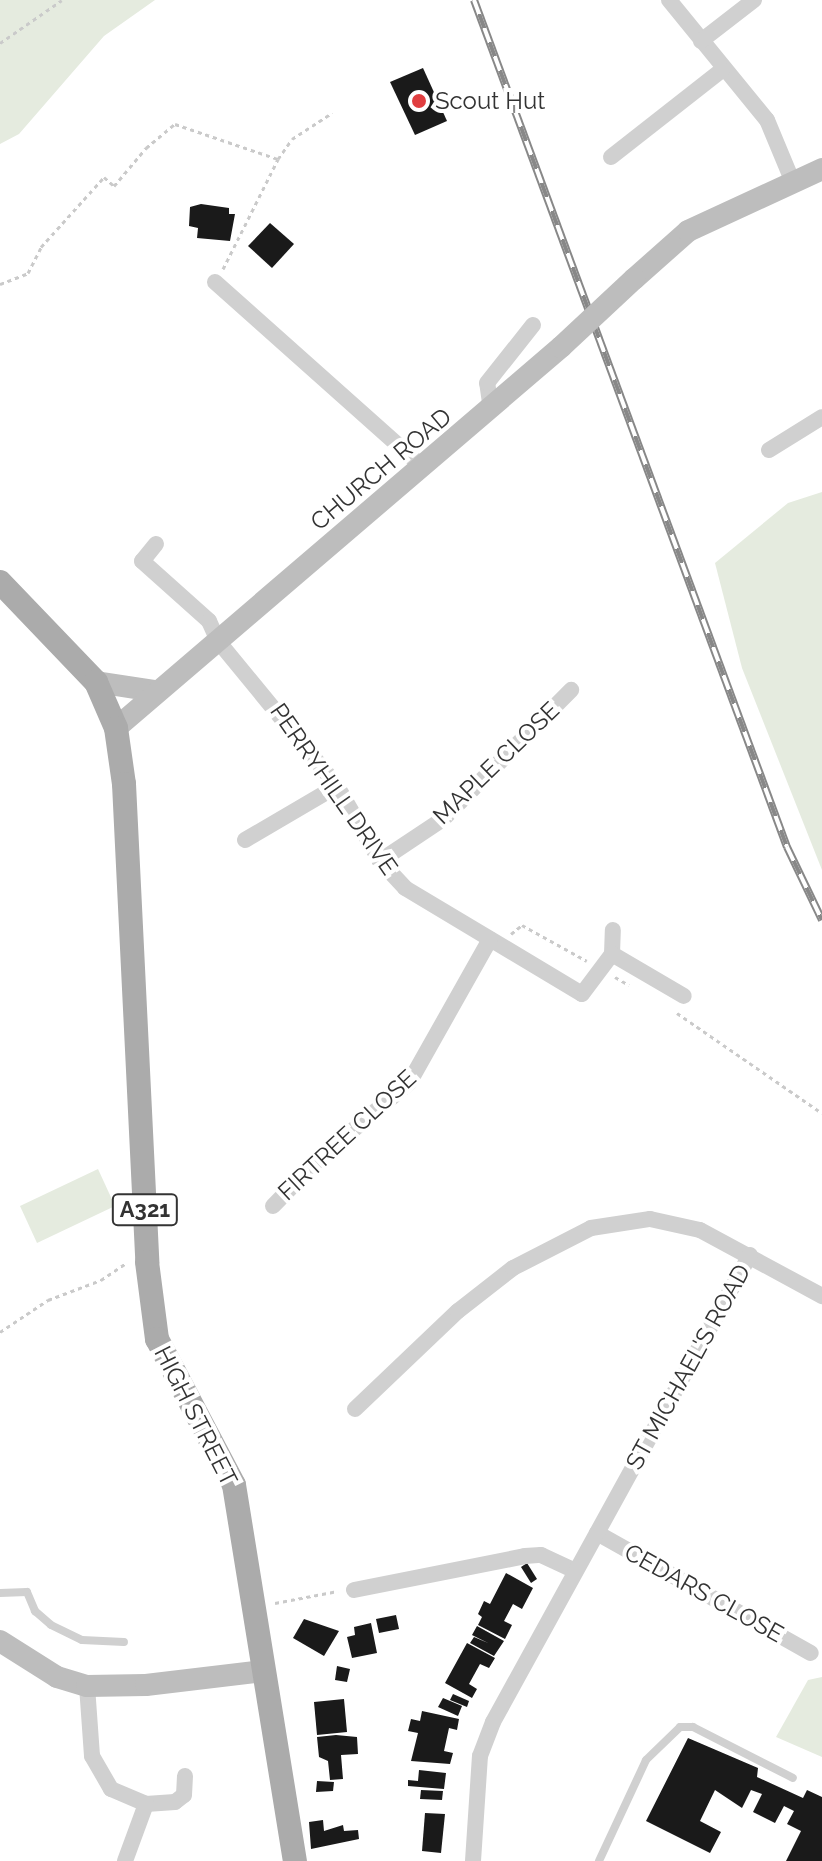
<!DOCTYPE html>
<html>
<head>
<meta charset="utf-8">
<style>
	body { margin:0 }
	#map { position:relative; width:822px; height:1861px; overflow:hidden; background:#fff; font-family:Raleway,sans-serif }
	div>[style] { position:absolute }
	.green>* { inset:0; background:#e5ebdf }
	.building>* { inset:0; background:#1a1a1a }
	.path>* { height:3px; margin-top:-1.5px; transform-origin:0; background:repeating-linear-gradient(90deg,#cacaca 0 4px,transparent 0 8px) }
	.lane>* { height:8px; margin:-4px; padding:0 4px; transform-origin:4px; border-radius:4px; background:#d0d0d0 }
	.street>* { height:16px; margin:-8px; padding:0 8px; transform-origin:8px; border-radius:8px; background:#d0d0d0 }
	.secondary>* { height:22px; margin:-11px; padding:0 11px; transform-origin:11px; border-radius:11px; background:#bdbdbd }
	.primary>* { height:24px; margin:-12px; padding:0 12px; transform-origin:12px; border-radius:12px; background:#ababab }
	.rail>* { height:8px; margin-top:-4px; transform-origin:0; background:repeating-linear-gradient(90deg,#fff 0 15px,#888 0 30px); box-sizing:border-box; border-block:2px solid #888 }
	.secondary-bridge>* { height:22px; margin:-11px; padding:0 11px; transform-origin:11px; border-radius:11px; background:#bdbdbd }
	.dots>* { width:22px; height:22px; translate:-50% -50%; box-sizing:border-box; border:4px solid #fff; border-radius:50% }
	span { translate:-50% -50%; white-space:nowrap; text-align:center; line-height:1.15; -webkit-text-stroke:8px #fff; paint-order:stroke }
	.shield-label span { padding:2px 6px; background:#fff; border:2px solid; border-radius:6px; -webkit-text-stroke-width:0 }
	.shield-label { font-size:22px; color:#333; font-weight:700 }
	.poi-label { font-size:24px; color:#333 }
	.left { translate:0 -50%; text-align:left }
	.street-label { font-size:24px; color:#333 }
</style>
</head>
<body>
<div id="map">
	<div class="green">
		<div style="clip-path:polygon(0 0,155px 0,104px 36px,19px 134px,0 144px)"></div>
		<div style="clip-path:polygon(822px 492px,822px 870px,742px 668px,715px 563px,788px 503px)"></div>
		<div style="clip-path:polygon(98px 1169px,115px 1206px,37px 1243px,20px 1206px)"></div>
		<div style="clip-path:polygon(822px 1677px,822px 1757px,776px 1737px,808px 1680px)"></div>
	</div>
	<div class="building">
		<div style="clip-path:polygon(423px 68px,447px 121px,415px 135px,390px 82px)"></div>
		<div style="clip-path:polygon(201px 204px,229px 208px,229px 214px,235px 214px,230px 241px,197px 238px,198px 228px,189px 226px,190px 207px)"></div>
		<div style="clip-path:polygon(270px 223px,294px 244px,272px 268px,248px 246px)"></div>
		<div style="clip-path:polygon(527px 1563px,537px 1579px,531px 1583px,521px 1567px)"></div>
		<div style="clip-path:polygon(506px 1573px,533px 1588px,522px 1609px,513px 1604px,504px 1621px,512px 1625px,505px 1639px,478px 1625px,482px 1617px,478px 1614px,484px 1601px,490px 1604px)"></div>
		<div style="clip-path:polygon(396px 1615px,399px 1629px,379px 1633px,376px 1619px)"></div>
		<div style="clip-path:polygon(304px 1619px,339px 1631px,324px 1656px,293px 1638px)"></div>
		<div style="clip-path:polygon(371px 1623px,377px 1653px,352px 1658px,347px 1637px,355px 1635px,354px 1627px)"></div>
		<div style="clip-path:polygon(477px 1626px,504px 1641px,494px 1656px,470px 1643px,474px 1637px,488px 1643px,472px 1635px)"></div>
		<div style="clip-path:polygon(467px 1643px,495px 1658px,489px 1668px,480px 1664px,469px 1684px,477px 1689px,472px 1698px,445px 1683px)"></div>
		<div style="clip-path:polygon(337px 1666px,350px 1669px,347px 1682px,335px 1680px)"></div>
		<div style="clip-path:polygon(453px 1694px,469px 1701px,467px 1707px,450px 1700px)"></div>
		<div style="clip-path:polygon(443px 1698px,462px 1706px,458px 1716px,438px 1707px)"></div>
		<div style="clip-path:polygon(344px 1699px,347px 1732px,317px 1735px,314px 1702px)"></div>
		<div style="clip-path:polygon(422px 1711px,459px 1719px,457px 1730px,449px 1728px,444px 1751px,453px 1753px,450px 1764px,411px 1761px,418px 1733px,408px 1731px,411px 1719px,420px 1721px)"></div>
		<div style="clip-path:polygon(336px 1735px,357px 1737px,358px 1754px,341px 1755px,343px 1779px,330px 1780px,328px 1761px,319px 1757px,317px 1737px)"></div>
		<div style="clip-path:polygon(688px 1738px,758px 1768px,757px 1777px,803px 1798px,807px 1790px,822px 1797px,822px 1861px,786px 1861px,801px 1831px,787px 1824px,794px 1811px,784px 1806px,775px 1823px,753px 1812px,762px 1794px,751px 1790px,742px 1808px,715px 1790px,700px 1821px,721px 1832px,710px 1853px,646px 1821px)"></div>
		<div style="clip-path:polygon(419px 1770px,446px 1773px,444px 1789px,408px 1786px,408px 1780px,418px 1781px)"></div>
		<div style="clip-path:polygon(317px 1781px,334px 1782px,333px 1791px,316px 1792px)"></div>
		<div style="clip-path:polygon(421px 1790px,443px 1791px,442px 1800px,420px 1799px)"></div>
		<div style="clip-path:polygon(425px 1813px,445px 1814px,441px 1853px,422px 1851px)"></div>
		<div style="clip-path:polygon(323px 1820px,324px 1831px,343px 1825px,344px 1831px,358px 1830px,359px 1839px,311px 1849px,309px 1822px)"></div>
	</div>
	<div class="path">
		<div style="left:0;top:43px;width:75px;rotate:-34.7deg"></div>
		<div style="left:223px;top:269px;width:123px;rotate:-63.4deg"></div>
		<div style="left:278px;top:159px;width:24px;rotate:-55deg"></div>
		<div style="left:292px;top:139px;width:48px;rotate:-33deg"></div>
		<div style="left:0;top:284px;width:30px;rotate:-21deg"></div>
		<div style="left:28px;top:273px;width:29px;rotate:-63deg"></div>
		<div style="left:41px;top:247px;width:94px;rotate:-48deg"></div>
		<div style="left:104px;top:177px;width:13px;rotate:42deg"></div>
		<div style="left:114px;top:186px;width:50px;rotate:-49.9deg"></div>
		<div style="left:146px;top:148px;width:38px;rotate:-40deg"></div>
		<div style="left:175px;top:124px;width:109px;rotate:18.8deg"></div>
		<div style="left:511px;top:934px;width:14px;rotate:-39deg"></div>
		<div style="left:522px;top:925px;width:74px;rotate:29deg"></div>
		<div style="left:615px;top:977px;width:16px;rotate:30deg"></div>
		<div style="left:677px;top:1013px;width:176px;rotate:34.6deg"></div>
		<div style="left:0;top:1332px;width:58px;rotate:-33.7deg"></div>
		<div style="left:48px;top:1300px;width:57px;rotate:-20.7deg"></div>
		<div style="left:101px;top:1280px;width:30px;rotate:-34deg"></div>
		<div style="left:275px;top:1603px;width:64px;rotate:-10.8deg"></div>
	</div>
	<div class="lane">
		<div style="left:0;top:1593px;width:27px;rotate:-2deg"></div>
		<div style="left:27px;top:1592px;width:21px;rotate:67deg"></div>
		<div style="left:35px;top:1611px;width:21px;rotate:41deg"></div>
		<div style="left:51px;top:1625px;width:34px;rotate:26deg"></div>
		<div style="left:82px;top:1640px;width:42px;rotate:2.7deg"></div>
		<div style="left:599px;top:1861px;width:111px;rotate:-65deg"></div>
		<div style="left:646px;top:1760px;width:47px;rotate:-44.1deg"></div>
		<div style="left:680px;top:1727px;width:13px"></div>
		<div style="left:693px;top:1727px;width:112px;rotate:27deg"></div>
	</div>
	<div class="street">
		<div style="left:669px;top:0;width:155px;rotate:50.8deg"></div>
		<div style="left:767px;top:120px;width:65px;rotate:67.4deg"></div>
		<div style="left:701px;top:41px;width:67px;rotate:-37.7deg"></div>
		<div style="left:611px;top:157px;width:141px;rotate:-38.1deg"></div>
		<div style="left:215px;top:282px;width:278px;rotate:41.7deg"></div>
		<div style="left:491px;top:410px;width:27px;rotate:-98deg"></div>
		<div style="left:487px;top:383px;width:74px;rotate:-51.6deg"></div>
		<div style="left:769px;top:450px;width:62px;rotate:-31.9deg"></div>
		<div style="left:156px;top:544px;width:22px;rotate:129deg"></div>
		<div style="left:142px;top:561px;width:90px;rotate:41.8deg"></div>
		<div style="left:209px;top:621px;width:22px;rotate:66deg"></div>
		<div style="left:218px;top:641px;width:188px;rotate:50.6deg"></div>
		<div style="left:337px;top:786px;width:86px;rotate:60.2deg"></div>
		<div style="left:380px;top:861px;width:37px;rotate:47deg"></div>
		<div style="left:405px;top:888px;width:206px;rotate:30.9deg"></div>
		<div style="left:582px;top:994px;width:50px;rotate:-53.1deg"></div>
		<div style="left:612px;top:954px;width:24px;rotate:-88deg"></div>
		<div style="left:245px;top:840px;width:107px;rotate:-30.4deg"></div>
		<div style="left:380px;top:861px;width:76px;rotate:-33.7deg"></div>
		<div style="left:443px;top:819px;width:182px;rotate:-45.2deg"></div>
		<div style="left:612px;top:954px;width:83px;rotate:30.3deg"></div>
		<div style="left:273px;top:1206px;width:69px;rotate:-45.6deg"></div>
		<div style="left:321px;top:1157px;width:115px;rotate:-40.1deg"></div>
		<div style="left:409px;top:1083px;width:165px;rotate:-60.6deg"></div>
		<div style="left:355px;top:1409px;width:142px;rotate:-43.6deg"></div>
		<div style="left:458px;top:1311px;width:70px;rotate:-38deg"></div>
		<div style="left:513px;top:1268px;width:88px;rotate:-27.1deg"></div>
		<div style="left:591px;top:1228px;width:60px;rotate:-8.7deg"></div>
		<div style="left:650px;top:1219px;width:51px;rotate:12.4deg"></div>
		<div style="left:700px;top:1230px;width:139px;rotate:28.4deg"></div>
		<div style="left:597px;top:1533px;width:245px;rotate:29.3deg"></div>
		<div style="left:354px;top:1590px;width:174px;rotate:-11.2deg"></div>
		<div style="left:525px;top:1556px;width:16px;rotate:-4deg"></div>
		<div style="left:541px;top:1555px;width:38px;rotate:25deg"></div>
		<div style="left:87px;top:1686px;width:70px;rotate:85.9deg"></div>
		<div style="left:92px;top:1756px;width:38px;rotate:60deg"></div>
		<div style="left:111px;top:1789px;width:38px;rotate:23deg"></div>
		<div style="left:146px;top:1804px;width:29px;rotate:-4deg"></div>
		<div style="left:175px;top:1802px;width:11px;rotate:-38deg"></div>
		<div style="left:184px;top:1795px;width:19px;rotate:-87deg"></div>
		<div style="left:125px;top:1861px;width:61px;rotate:-69.8deg"></div>
		<div style="left:473px;top:1861px;width:105px;rotate:-86.2deg"></div>
		<div style="left:480px;top:1756px;width:36px;rotate:-69deg"></div>
		<div style="left:493px;top:1722px;width:533px;rotate:-61.18deg"></div>
	</div>
	<div class="secondary">
		<div style="left:634px;top:279px;width:72px;rotate:-41.6deg"></div>
		<div style="left:688px;top:231px;width:148px;rotate:-24.8deg"></div>
		<div style="left:96px;top:682px;width:60px;rotate:8.7deg"></div>
		<div style="left:116px;top:728px;width:586px;rotate:-40.57deg"></div>
		<div style="left:0;top:1641px;width:67px;rotate:32.3deg"></div>
		<div style="left:57px;top:1677px;width:31px;rotate:17deg"></div>
		<div style="left:87px;top:1686px;width:59px;rotate:-1deg"></div>
		<div style="left:146px;top:1685px;width:118px;rotate:-6.8deg"></div>
	</div>
	<div class="primary">
		<div style="left:0;top:582px;width:139px;rotate:46.2deg"></div>
		<div style="left:96px;top:682px;width:50px;rotate:66.5deg"></div>
		<div style="left:116px;top:728px;width:57px;rotate:81.9deg"></div>
		<div style="left:124px;top:784px;width:479px;rotate:87.2deg"></div>
		<div style="left:147px;top:1262px;width:78px;rotate:82.6deg"></div>
		<div style="left:157px;top:1339px;width:165px;rotate:62.2deg"></div>
		<div style="left:234px;top:1485px;width:381px;rotate:80.8deg"></div>
	</div>
	<div class="rail">
		<div style="left:474px;top:0;width:903px;rotate:69.72deg"></div>
		<div style="left:787px;top:847px;width:81px;rotate:64.4deg"></div>
	</div>
	<div class="secondary-bridge">
		<div style="left:561px;top:347px;width:100px;rotate:-43deg"></div>
	</div>
	<div class="dots">
		<div style="left:419px;top:101px;background:#e03e40"></div>
	</div>
	<div class="shield-label">
		<span style="left:145px;top:1210px">A321</span>
	</div>
	<div class="poi-label">
		<span class="left" style="left:435px;top:101px">Scout Hut</span>
	</div>
	<div class="street-label">
		<span style="left:381px;top:469px;rotate:-40deg">CHURCH ROAD</span>
		<span style="left:496px;top:763px;rotate:-44deg">MAPLE CLOSE</span>
		<span style="left:334px;top:789px;rotate:55deg">PERRYHILL DRIVE</span>
		<span style="left:347px;top:1135px;rotate:-43deg">FIRTREE CLOSE</span>
		<span style="left:688px;top:1367px;rotate:-61deg">ST MICHAEL'S ROAD</span>
		<span style="left:196px;top:1416px;rotate:63deg">HIGH STREET</span>
		<span style="left:704px;top:1593px;rotate:29deg">CEDARS CLOSE</span>
	</div>
</div>
</body>
</html>
